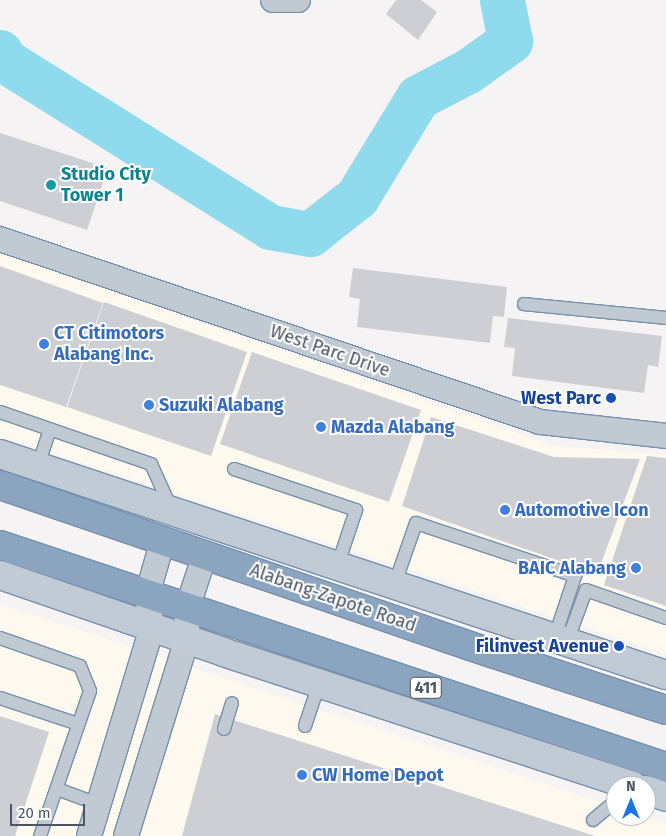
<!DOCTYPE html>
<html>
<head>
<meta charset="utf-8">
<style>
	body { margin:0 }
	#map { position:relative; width:666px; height:836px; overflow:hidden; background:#f5f3f3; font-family:"Fira Sans",sans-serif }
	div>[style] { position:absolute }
	.commercial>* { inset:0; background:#fdf9ef }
	.river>* { height:45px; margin:-22.5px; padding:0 22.5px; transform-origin:22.5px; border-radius:22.5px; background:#90daee }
	.building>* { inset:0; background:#cdcfd5 }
	.roads { filter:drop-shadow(1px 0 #7690ad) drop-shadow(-1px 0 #7690ad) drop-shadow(0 1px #7690ad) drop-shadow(0 -1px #7690ad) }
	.lane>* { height:12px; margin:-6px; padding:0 6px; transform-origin:6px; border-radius:6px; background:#c1cad2 }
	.street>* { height:24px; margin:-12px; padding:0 12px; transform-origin:12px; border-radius:12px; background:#c1cad2 }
	.secondary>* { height:28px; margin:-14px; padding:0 14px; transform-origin:14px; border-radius:14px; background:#c1cbd6 }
	.highway>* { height:28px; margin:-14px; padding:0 14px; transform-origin:14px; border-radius:14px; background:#8ba5c1 }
	.dots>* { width:14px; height:14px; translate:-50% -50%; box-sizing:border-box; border:2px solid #fff; border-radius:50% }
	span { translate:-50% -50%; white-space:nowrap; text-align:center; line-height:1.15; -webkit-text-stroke:4px #fff; paint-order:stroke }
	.shield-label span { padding:1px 4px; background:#fff; border:1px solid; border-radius:4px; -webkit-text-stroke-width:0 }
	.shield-label { font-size:16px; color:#4a5661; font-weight:700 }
	.culture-label { font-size:18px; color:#0d838f; font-weight:700 }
	.left { translate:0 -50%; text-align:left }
	.shop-label { font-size:18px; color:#366cbe; font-weight:700 }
	.right { translate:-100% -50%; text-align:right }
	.street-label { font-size:18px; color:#4a5661 }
	.transit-label { font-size:18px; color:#164399; font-weight:700 }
	.north { position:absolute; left:606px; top:776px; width:50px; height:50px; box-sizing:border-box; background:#fff; border:1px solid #b7bbc0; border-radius:50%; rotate:0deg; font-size:14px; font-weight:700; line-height:20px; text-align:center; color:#4a5661 }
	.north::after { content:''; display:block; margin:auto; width:18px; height:22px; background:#1a73e8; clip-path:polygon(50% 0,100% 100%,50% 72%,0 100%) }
	.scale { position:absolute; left:10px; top:804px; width:75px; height:22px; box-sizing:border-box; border:2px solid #4a5661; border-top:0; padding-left:6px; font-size:15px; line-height:18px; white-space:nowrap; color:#4a5661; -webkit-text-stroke:4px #fff; paint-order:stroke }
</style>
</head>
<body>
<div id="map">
	<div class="commercial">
		<div style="clip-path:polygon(0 252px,555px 446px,666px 454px,666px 654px,0 436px)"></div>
		<div style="clip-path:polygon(0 604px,616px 807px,616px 816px,643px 816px,666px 823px,666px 836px,0 836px)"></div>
	</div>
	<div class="river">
		<div style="left:0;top:52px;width:9px;rotate:63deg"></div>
		<div style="left:4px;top:60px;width:314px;rotate:32.1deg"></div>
		<div style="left:270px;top:227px;width:41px;rotate:9.9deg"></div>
		<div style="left:310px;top:234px;width:60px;rotate:-38.2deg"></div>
		<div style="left:357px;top:197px;width:117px;rotate:-58.6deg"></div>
		<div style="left:418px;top:97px;width:56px;rotate:-27.5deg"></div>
		<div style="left:468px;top:71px;width:52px;rotate:-35.5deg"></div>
		<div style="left:510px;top:41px;width:42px;rotate:-101deg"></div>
	</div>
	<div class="building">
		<div style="clip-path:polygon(396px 0,421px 0,437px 12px,418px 40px,386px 14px)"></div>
		<div style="clip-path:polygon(0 133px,108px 168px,87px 230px,0 201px)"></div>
		<div style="clip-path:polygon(0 266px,103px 303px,66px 407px,0 385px)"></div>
		<div style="clip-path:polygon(353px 268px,507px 287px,504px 317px,493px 316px,490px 343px,357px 327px,360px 299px,349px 297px)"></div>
		<div style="clip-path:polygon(104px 302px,247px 352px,211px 456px,67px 407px)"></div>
		<div style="clip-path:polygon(508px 318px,662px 336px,658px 367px,648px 365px,644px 393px,512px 376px,515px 348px,504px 347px)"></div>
		<div style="clip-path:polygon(252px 352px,421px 410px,389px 502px,220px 444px)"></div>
		<div style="clip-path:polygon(431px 417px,554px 457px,640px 459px,597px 574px,402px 506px)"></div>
		<div style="clip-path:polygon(647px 456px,666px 458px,666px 606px,604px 585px)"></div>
		<div style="clip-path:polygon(215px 714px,595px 836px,182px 836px)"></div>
		<div style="clip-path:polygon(0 716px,49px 732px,15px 836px,0 836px)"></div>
	</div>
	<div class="roads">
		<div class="lane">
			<div style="left:524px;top:304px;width:143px;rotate:5.6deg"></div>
			<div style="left:0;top:412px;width:160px;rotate:19deg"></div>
			<div style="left:151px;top:464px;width:51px;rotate:65.5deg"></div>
			<div style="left:38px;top:466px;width:38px;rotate:-72deg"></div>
			<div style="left:234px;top:469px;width:129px;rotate:18.6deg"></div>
			<div style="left:356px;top:510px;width:60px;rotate:108.4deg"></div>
			<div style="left:394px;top:586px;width:67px;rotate:-70.8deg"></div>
			<div style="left:416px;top:523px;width:168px;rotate:18.4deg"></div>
			<div style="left:575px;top:576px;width:66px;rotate:108.4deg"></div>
			<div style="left:0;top:638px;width:85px;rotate:19.3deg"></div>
			<div style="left:80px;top:666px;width:27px;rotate:68deg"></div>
			<div style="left:90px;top:691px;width:153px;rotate:109deg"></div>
			<div style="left:567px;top:642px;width:55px;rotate:-69.9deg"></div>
			<div style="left:586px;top:590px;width:85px;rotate:19.3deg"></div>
			<div style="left:0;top:698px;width:82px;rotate:18.4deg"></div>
			<div style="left:305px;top:726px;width:44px;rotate:-71.6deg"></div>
			<div style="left:224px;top:729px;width:27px;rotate:-73deg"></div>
			<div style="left:57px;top:789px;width:44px;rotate:20.1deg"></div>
			<div style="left:593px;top:820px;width:30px;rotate:-40deg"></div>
		</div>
		<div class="street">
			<div style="left:273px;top:0;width:25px"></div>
			<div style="left:0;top:239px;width:570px;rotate:18.72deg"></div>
			<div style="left:540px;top:422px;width:127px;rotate:6.3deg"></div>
			<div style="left:89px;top:836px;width:218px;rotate:-73.2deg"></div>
			<div style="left:152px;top:627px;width:32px;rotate:-99deg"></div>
			<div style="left:147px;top:595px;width:57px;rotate:-73.8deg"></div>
			<div style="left:126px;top:836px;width:206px;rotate:-72.8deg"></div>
			<div style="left:187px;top:639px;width:30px;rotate:-90deg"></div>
			<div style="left:187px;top:609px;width:58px;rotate:-71.9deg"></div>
		</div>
		<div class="secondary">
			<div style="left:0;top:454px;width:702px;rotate:18.36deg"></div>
			<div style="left:0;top:575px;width:236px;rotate:19deg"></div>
			<div style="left:223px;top:652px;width:431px;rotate:18.1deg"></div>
			<div style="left:646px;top:790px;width:21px;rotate:19deg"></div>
		</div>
		<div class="highway">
			<div style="left:0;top:485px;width:497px;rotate:18.9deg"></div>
			<div style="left:470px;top:646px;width:206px;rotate:18.1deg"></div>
			<div style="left:0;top:545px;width:702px;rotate:18.43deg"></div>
		</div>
	</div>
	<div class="dots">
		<div style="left:51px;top:185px;background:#0f9aa8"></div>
		<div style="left:44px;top:344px;background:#3f7fe0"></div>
		<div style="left:611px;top:398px;background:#1a4fb4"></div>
		<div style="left:149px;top:405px;background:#3f7fe0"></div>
		<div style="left:321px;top:427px;background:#3f7fe0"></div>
		<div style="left:505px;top:510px;background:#3f7fe0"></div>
		<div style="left:636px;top:568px;background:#3f7fe0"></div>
		<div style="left:619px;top:646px;background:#1a4fb4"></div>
		<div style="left:302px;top:775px;background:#3f7fe0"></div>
	</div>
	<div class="shield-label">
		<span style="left:426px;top:688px">411</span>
	</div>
	<div class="culture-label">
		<span class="left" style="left:61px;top:185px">Studio City<br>Tower 1</span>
	</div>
	<div class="shop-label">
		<span class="left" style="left:54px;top:344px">CT Citimotors<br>Alabang Inc.</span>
		<span class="left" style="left:159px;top:405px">Suzuki Alabang</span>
		<span class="left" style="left:331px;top:427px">Mazda Alabang</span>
		<span class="left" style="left:515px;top:510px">Automotive Icon</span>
		<span class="right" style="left:626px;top:568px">BAIC Alabang</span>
		<span class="left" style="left:312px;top:775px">CW Home Depot</span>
	</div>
	<div class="street-label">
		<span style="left:330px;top:351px;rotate:19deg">West Parc Drive</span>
		<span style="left:333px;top:598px;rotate:19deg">Alabang-Zapote Road</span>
	</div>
	<div class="transit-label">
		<span class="right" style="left:601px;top:398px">West Parc</span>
		<span class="right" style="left:609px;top:646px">Filinvest Avenue</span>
	</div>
	<div class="north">N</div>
	<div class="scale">20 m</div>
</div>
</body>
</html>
